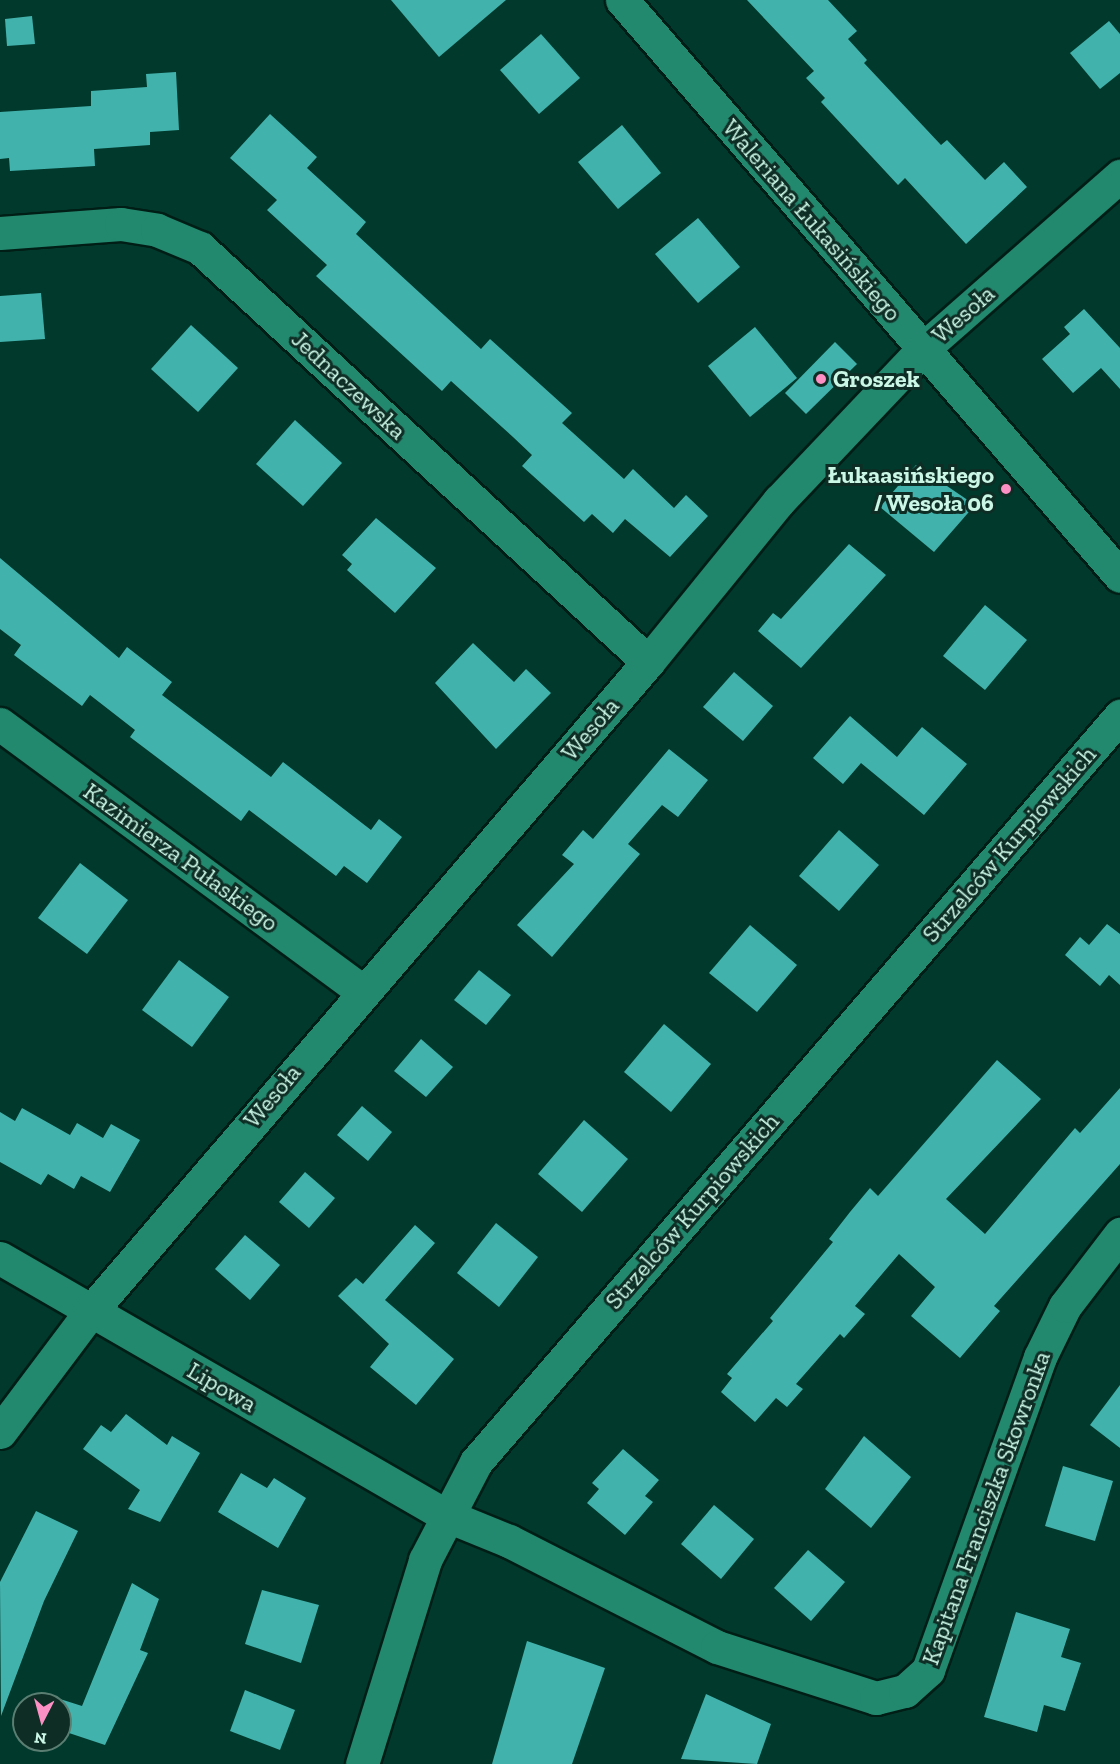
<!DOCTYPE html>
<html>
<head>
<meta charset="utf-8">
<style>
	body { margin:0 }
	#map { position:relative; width:1120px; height:1764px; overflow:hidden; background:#013a2c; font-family:"Zilla Slab",serif }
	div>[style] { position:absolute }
	.building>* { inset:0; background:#42b2ad }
	.roads { filter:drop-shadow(2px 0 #011e16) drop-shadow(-2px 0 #011e16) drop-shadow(0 2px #011e16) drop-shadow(0 -2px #011e16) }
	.minor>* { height:33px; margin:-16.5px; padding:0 16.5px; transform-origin:16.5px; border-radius:16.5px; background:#22886e }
	.dots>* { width:16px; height:16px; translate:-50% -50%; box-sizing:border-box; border:3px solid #0e2d24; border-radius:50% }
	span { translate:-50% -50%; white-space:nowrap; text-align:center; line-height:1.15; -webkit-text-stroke:6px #0e2d24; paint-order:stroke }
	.street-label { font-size:24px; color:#cbf7e7 }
	.poi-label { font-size:24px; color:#cbf7e7; font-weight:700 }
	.left { translate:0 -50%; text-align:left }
	.right { translate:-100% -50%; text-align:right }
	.north { position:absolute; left:12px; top:1692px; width:60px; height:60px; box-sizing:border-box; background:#0e2d24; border:2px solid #5a7e72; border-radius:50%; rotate:186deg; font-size:16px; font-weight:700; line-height:24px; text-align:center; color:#cbf7e7 }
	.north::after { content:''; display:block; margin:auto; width:21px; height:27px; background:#fc8fc3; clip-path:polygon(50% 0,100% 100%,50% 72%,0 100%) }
</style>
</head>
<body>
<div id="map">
	<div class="building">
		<div style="clip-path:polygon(391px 0,506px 0,439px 57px)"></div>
		<div style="clip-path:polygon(747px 0,828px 0,857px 31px,848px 39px,867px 60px,864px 63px,941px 145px,947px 140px,985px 180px,1004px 162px,1027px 187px,966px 244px,905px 178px,898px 185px,821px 102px,825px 98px,806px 78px,814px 71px)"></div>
		<div style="clip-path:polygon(32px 16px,35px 44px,7px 46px,5px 19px)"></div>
		<div style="clip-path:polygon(1109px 21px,1120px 34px,1120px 73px,1100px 89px,1070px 53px)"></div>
		<div style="clip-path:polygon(541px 34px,580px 78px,539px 114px,500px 70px)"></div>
		<div style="clip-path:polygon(176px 72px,179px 130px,150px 132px,150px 145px,94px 149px,95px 166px,10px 171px,9px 158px,0 159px,0 112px,91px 106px,91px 91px,147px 87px,146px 74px)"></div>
		<div style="clip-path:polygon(270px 114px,317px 157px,307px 168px,366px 222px,356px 234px,396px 271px,481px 349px,490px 339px,572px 413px,562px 423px,624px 479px,633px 469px,674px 508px,686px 495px,708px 516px,670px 557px,625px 519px,613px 533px,592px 514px,584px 522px,522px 466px,532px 455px,513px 437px,451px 381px,442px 391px,316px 276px,327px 265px,267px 210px,277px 200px,230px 158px)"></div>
		<div style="clip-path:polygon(622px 125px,661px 173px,618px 209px,578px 162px)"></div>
		<div style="clip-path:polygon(698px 218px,740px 267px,698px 303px,655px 254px)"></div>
		<div style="clip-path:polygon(41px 293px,45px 339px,0 342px,0 296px)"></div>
		<div style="clip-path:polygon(1084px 309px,1120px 348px,1120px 389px,1101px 368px,1073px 393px,1042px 359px,1070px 334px,1064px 327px)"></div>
		<div style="clip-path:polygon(191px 325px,238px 368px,198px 412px,151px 369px)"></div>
		<div style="clip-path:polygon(755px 327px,797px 378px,750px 417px,708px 366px)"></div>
		<div style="clip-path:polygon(835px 342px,857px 364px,806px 414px,785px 393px)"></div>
		<div style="clip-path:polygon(295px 420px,342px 463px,303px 506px,256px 464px)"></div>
		<div style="clip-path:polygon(916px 465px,975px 505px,934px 552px,880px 507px)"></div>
		<div style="clip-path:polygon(376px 518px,436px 568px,395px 613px,347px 570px,352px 564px,342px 555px)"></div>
		<div style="clip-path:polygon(849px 544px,886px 575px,801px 668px,758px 631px,773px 613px,781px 619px)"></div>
		<div style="clip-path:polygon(0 558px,119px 658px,127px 647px,172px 682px,162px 695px,271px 777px,283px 762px,371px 830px,379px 819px,402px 837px,367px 883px,344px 866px,336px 876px,249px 810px,241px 821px,130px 737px,135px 730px,90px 695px,82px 706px,14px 655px,21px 645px,0 629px)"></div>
		<div style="clip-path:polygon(985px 605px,1027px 640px,985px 690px,943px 656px)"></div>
		<div style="clip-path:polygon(473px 643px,514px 682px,526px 669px,551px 693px,496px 749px,435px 683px)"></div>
		<div style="clip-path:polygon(734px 672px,773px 706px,743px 741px,703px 707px)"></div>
		<div style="clip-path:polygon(850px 716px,897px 757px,922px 727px,967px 764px,924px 815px,861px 763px,843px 784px,813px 758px)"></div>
		<div style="clip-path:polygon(669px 749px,708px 780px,678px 817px,662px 805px,628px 844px,640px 854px,552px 957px,517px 925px,574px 864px,562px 855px,583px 830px,593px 839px)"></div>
		<div style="clip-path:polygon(839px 830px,879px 865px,839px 911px,799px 876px)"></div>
		<div style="clip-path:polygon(80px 863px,128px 900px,87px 954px,38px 918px)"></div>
		<div style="clip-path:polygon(1107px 924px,1120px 934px,1120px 985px,1109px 975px,1100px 986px,1065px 955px,1080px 937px,1089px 945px)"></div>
		<div style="clip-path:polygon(750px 925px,797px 965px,757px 1012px,709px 973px)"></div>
		<div style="clip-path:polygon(179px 960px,229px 997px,192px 1047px,142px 1010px)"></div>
		<div style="clip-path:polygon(479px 970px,511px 995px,486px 1025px,454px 1000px)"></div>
		<div style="clip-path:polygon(664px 1024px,711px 1064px,671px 1112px,624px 1072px)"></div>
		<div style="clip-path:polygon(421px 1039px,453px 1067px,426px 1097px,394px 1071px)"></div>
		<div style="clip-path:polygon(997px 1060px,1041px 1099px,946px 1199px,985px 1234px,1075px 1128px,1080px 1133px,1120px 1088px,1120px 1164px,994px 1306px,1000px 1311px,960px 1358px,911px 1316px,935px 1287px,899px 1254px,855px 1306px,865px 1314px,844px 1338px,840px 1334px,796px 1384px,803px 1389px,787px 1407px,776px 1398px,755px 1422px,721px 1392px,732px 1378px,727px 1374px,773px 1321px,770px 1318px,833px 1242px,829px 1239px,850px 1212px,870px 1188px,878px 1196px)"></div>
		<div style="clip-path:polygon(362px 1106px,392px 1132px,368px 1161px,337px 1135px)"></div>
		<div style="clip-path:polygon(22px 1108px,70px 1135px,77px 1123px,103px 1138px,111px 1124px,140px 1140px,110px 1192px,81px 1176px,74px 1189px,48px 1174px,41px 1185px,0 1162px,0 1112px,15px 1121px)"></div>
		<div style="clip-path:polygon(584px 1120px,628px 1159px,582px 1212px,538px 1174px)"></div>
		<div style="clip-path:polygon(305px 1172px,335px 1198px,309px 1228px,279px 1202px)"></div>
		<div style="clip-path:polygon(496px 1223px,538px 1257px,499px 1307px,457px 1273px)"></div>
		<div style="clip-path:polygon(415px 1225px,435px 1243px,385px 1300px,454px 1359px,416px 1405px,370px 1367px,389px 1344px,338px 1296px,356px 1278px,363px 1284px)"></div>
		<div style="clip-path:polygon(245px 1235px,280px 1265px,250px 1300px,215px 1269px)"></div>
		<div style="clip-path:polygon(1120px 1385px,1120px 1448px,1090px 1425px)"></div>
		<div style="clip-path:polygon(126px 1414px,167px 1445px,172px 1436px,200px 1453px,160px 1522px,128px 1509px,140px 1490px,83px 1449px,101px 1425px,111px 1432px)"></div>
		<div style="clip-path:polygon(864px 1436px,911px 1477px,871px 1528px,825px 1489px)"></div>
		<div style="clip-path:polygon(623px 1449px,659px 1480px,645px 1496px,653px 1502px,625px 1535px,587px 1503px,599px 1489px,592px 1483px)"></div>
		<div style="clip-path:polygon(1063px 1466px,1113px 1481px,1095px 1541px,1045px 1526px)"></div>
		<div style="clip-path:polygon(241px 1473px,267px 1488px,274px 1478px,306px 1498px,278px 1548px,218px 1512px)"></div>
		<div style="clip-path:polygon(714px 1505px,754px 1539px,721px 1579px,681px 1544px)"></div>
		<div style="clip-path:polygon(36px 1511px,78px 1531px,44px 1601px,1px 1716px,0 1582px)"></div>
		<div style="clip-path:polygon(808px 1550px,845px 1582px,811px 1621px,774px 1588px)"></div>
		<div style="clip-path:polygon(132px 1583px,159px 1599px,140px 1650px,148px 1653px,105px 1745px,60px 1730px,60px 1699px,82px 1706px)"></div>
		<div style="clip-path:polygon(262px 1590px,319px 1605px,301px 1663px,245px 1644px)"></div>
		<div style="clip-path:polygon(1016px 1612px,1070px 1629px,1061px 1657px,1081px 1663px,1065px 1711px,1044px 1705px,1037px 1732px,984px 1717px)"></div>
		<div style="clip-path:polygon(527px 1641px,605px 1668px,572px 1764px,492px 1764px)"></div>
		<div style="clip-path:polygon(245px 1690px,295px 1710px,280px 1750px,230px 1731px)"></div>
		<div style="clip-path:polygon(706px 1694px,771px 1724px,757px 1764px,681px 1759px)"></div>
	</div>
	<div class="roads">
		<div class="minor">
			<div style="left:622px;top:0;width:761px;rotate:49.15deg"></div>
			<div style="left:0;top:233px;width:121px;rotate:-4.3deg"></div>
			<div style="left:121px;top:224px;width:36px;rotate:9deg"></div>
			<div style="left:157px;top:230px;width:47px;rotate:22.7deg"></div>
			<div style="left:200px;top:248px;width:610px;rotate:42.74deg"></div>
			<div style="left:0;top:724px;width:448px;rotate:36.4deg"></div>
			<div style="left:0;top:1258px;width:514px;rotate:30.01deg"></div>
			<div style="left:445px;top:1515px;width:69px;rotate:22.1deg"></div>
			<div style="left:509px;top:1541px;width:233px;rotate:27deg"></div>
			<div style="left:717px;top:1647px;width:167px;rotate:17.8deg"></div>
			<div style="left:876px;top:1698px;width:30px;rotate:-14deg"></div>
			<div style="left:905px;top:1691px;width:31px;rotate:-42deg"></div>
			<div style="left:928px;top:1670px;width:332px;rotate:-70.3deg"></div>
			<div style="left:1040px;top:1357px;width:57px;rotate:-63.9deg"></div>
			<div style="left:1065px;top:1306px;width:91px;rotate:-52.6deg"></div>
			<div style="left:0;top:1432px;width:151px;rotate:-53.1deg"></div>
			<div style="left:91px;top:1311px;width:855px;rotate:-49.36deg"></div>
			<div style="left:648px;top:662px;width:208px;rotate:-50.9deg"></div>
			<div style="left:779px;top:501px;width:211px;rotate:-46.5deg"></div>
			<div style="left:924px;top:348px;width:261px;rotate:-41.3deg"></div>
			<div style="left:362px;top:1764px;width:214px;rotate:-72.8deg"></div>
			<div style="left:425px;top:1560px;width:110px;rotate:-62.5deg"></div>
			<div style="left:476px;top:1462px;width:986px;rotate:-49.2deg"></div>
		</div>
	</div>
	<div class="dots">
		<div style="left:821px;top:379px;background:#fc8fc3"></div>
		<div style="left:1006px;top:489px;background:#fc8fc3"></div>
	</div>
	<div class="street-label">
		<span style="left:812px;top:220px;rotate:49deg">Waleriana Łukasińskiego</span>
		<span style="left:963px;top:314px;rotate:-41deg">Wesoła</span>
		<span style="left:349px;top:385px;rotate:43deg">Jednaczewska</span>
		<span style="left:590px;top:729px;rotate:-49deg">Wesoła</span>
		<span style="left:1009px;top:844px;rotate:-49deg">Strzelców Kurpiowskich</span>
		<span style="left:181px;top:857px;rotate:36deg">Kazimierza Pułaskiego</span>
		<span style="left:272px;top:1096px;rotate:-50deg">Wesoła</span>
		<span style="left:692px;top:1211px;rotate:-49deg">Strzelców Kurpiowskich</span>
		<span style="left:222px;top:1387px;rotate:30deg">Lipowa</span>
		<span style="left:986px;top:1508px;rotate:-70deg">Kapitana Franciszka Skowronka</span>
	</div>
	<div class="poi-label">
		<span class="left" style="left:833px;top:379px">Groszek</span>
		<span class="right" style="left:994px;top:489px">Łukaasińskiego<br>/ Wesoła 06</span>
	</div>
	<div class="north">N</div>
</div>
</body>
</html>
